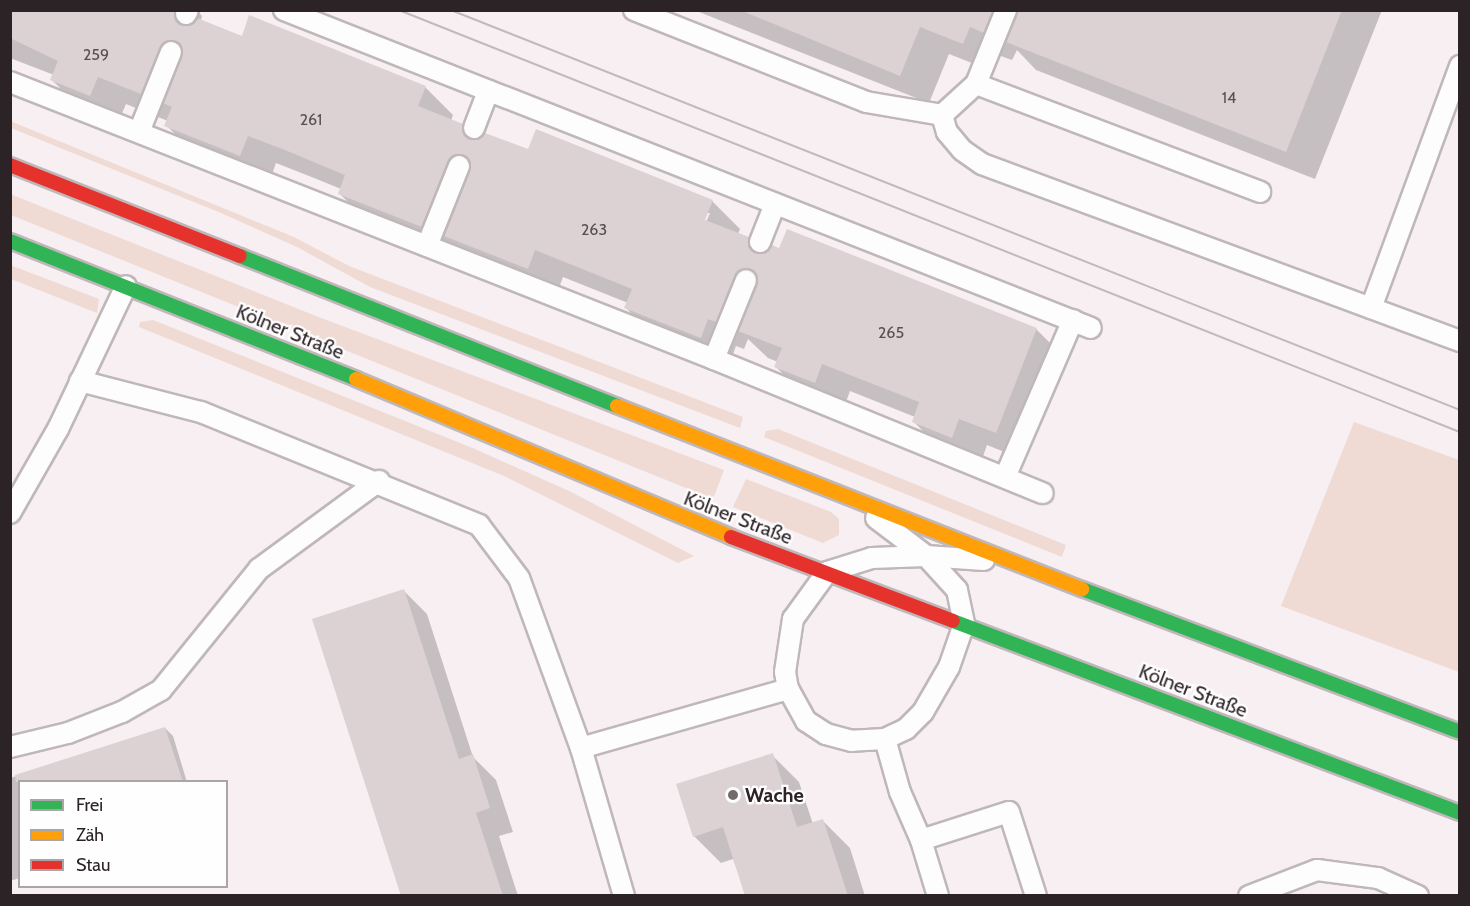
<!DOCTYPE html>
<html>
<head>
<meta charset="utf-8">
<style>
	body { margin:0 }
	#map { position:relative; width:1470px; height:906px; overflow:hidden; background:#f8eff2; font-family:Cabin,sans-serif }
	div>[style] { position:absolute }
	.green>* { inset:0; background:#efdad4 }
	.shadow>* { inset:0; background:#0003 }
	.building>* { inset:0; background:#dcd2d4 }
	.roads { filter:drop-shadow(2px 0 #bfb7ba) drop-shadow(-2px 0 #bfb7ba) drop-shadow(0 2px #bfb7ba) drop-shadow(0 -2px #bfb7ba) }
	.lane>* { height:20px; margin:-10px; padding:0 10px; transform-origin:10px; border-radius:10px; background:#fefdfd }
	.fast>* { height:14px; margin:-7px; padding:0 7px; transform-origin:7px; border-radius:7px; background:#30b455 }
	.slow>* { height:14px; margin:-7px; padding:0 7px; transform-origin:7px; border-radius:7px; background:#ff9f0a }
	.jam>* { height:14px; margin:-7px; padding:0 7px; transform-origin:7px; border-radius:7px; background:#e5322d }
	.tram>* { height:1.5px; margin:-0.75px; padding:0 0.75px; transform-origin:0.75px; border-radius:0.75px; background:#bebbbc }
	.dots>* { width:16px; height:16px; translate:-50% -50%; box-sizing:border-box; border:3px solid #fefefe; border-radius:50% }
	span { translate:-50% -50%; white-space:nowrap; text-align:center; line-height:1.15; -webkit-text-stroke:4.5px #fefefe; paint-order:stroke }
	.number-label { font-size:16px; color:#584f52 }
	.number-label span { -webkit-text-stroke-width:0 }
	.street-label { font-size:20px; color:#2c2326 }
	.poi-label { font-size:20px; color:#2c2326; font-weight:700 }
	.left { translate:0 -50%; text-align:left }
	.frame { position:absolute; inset:0; border:12px solid #2c2326; pointer-events:none }
	.legend { position:absolute; left:18px; top:780px; width:210px; height:108px; box-sizing:border-box; background:#fefefe; border:2px solid #aaa6a8; margin:0; padding:8px 10px; list-style:none; font-size:18px; color:#2c2326 }
	.legend li { display:flex; align-items:center; gap:12px; height:30px }
	.legend b { width:30px; border:2px solid #aaa6a8 }
</style>
</head>
<body>
<div id="map">
	<div class="green">
		<div style="clip-path:polygon(10px 121px,294px 237px,349px 266px,743px 417px,740px 428px,370px 287px,297px 247px,221px 213px,11px 128px)"></div>
		<div style="clip-path:polygon(10px 194px,316px 316px,724px 470px,713px 499px,11px 215px)"></div>
		<div style="clip-path:polygon(10px 265px,99px 299px,97px 313px,11px 279px)"></div>
		<div style="clip-path:polygon(153px 320px,475px 449px,569px 491px,694px 556px,678px 563px,504px 476px,139px 327px,140px 322px)"></div>
		<div style="clip-path:polygon(1354px 422px,1459px 460px,1459px 672px,1281px 606px)"></div>
		<div style="clip-path:polygon(778px 429px,1066px 545px,1062px 557px,764px 437px,766px 431px)"></div>
		<div style="clip-path:polygon(746px 479px,831px 512px,839px 519px,839px 535px,823px 543px,733px 507px)"></div>
	</div>
	<div class="shadow">
		<div style="clip-path:polygon(evenodd,10px 10px,197px 10px,202px 16px,201px 21px,243px 37px,425px 87px,453px 115px,451px 121px,462px 125px,478px 141px,712px 201px,740px 229px,738px 234px,764px 254px,1036px 329px,1064px 357px,1024px 460px,987px 445px,980px 465px,941px 449px,913px 421px,915px 417px,850px 391px,843px 410px,804px 395px,776px 367px,778px 362px,768px 358px,748px 339px,744px 349px,736px 346px,729px 365px,654px 336px,626px 308px,628px 303px,563px 277px,556px 296px,474px 264px,454px 244px,450px 254px,367px 221px,339px 193px,341px 189px,314px 178px,276px 163px,269px 183px,194px 153px,166px 125px,168px 121px,126px 104px,118px 123px,80px 108px,52px 80px,54px 75px,10px 58px,10px 10px,706px 213px,710px 213px,704px 227px,701px 226px,706px 213px)"></div>
		<div style="clip-path:polygon(694px 10px,1382px 10px,1315px 179px,1036px 70px,1017px 50px,1012px 60px,998px 55px,992px 71px,949px 54px,929px 103px)"></div>
		<div style="clip-path:polygon(404px 591px,427px 614px,473px 757px,496px 780px,513px 832px,499px 836px,518px 896px,403px 896px)"></div>
		<div style="clip-path:polygon(165px 728px,173px 736px,187px 782px,20px 782px,20px 878px,10px 881px,10px 778px)"></div>
		<div style="clip-path:polygon(772px 755px,799px 782px,813px 824px,823px 821px,850px 848px,865px 896px,747px 896px,733px 859px,721px 863px,694px 836px)"></div>
	</div>
	<div class="building">
		<div style="clip-path:polygon(10px 10px,175px 10px,176px 20px,181px 25px,192px 24px,197px 18px,242px 36px,249px 15px,426px 86px,418px 106px,463px 124px,462px 130px,469px 139px,476px 140px,485px 133px,528px 149px,536px 129px,713px 200px,705px 220px,749px 237px,748px 244px,756px 253px,767px 252px,772px 245px,779px 248px,787px 229px,1037px 328px,996px 433px,959px 419px,952px 438px,912px 422px,919px 402px,822px 364px,815px 383px,774px 367px,782px 348px,738px 331px,757px 284px,751px 269px,744px 268px,735px 275px,716px 322px,708px 319px,701px 338px,624px 308px,632px 289px,535px 250px,528px 269px,444px 236px,470px 170px,471px 164px,464px 155px,457px 154px,448px 161px,422px 227px,338px 194px,345px 175px,285px 150px,248px 136px,240px 156px,164px 126px,172px 107px,163px 103px,182px 56px,176px 41px,169px 40px,160px 47px,141px 94px,98px 77px,90px 96px,50px 80px,58px 61px,10px 38px)"></div>
		<div style="clip-path:polygon(740px 10px,993px 10px,984px 33px,970px 27px,963px 44px,920px 27px,900px 76px)"></div>
		<div style="clip-path:polygon(1018px 10px,1342px 10px,1286px 152px,1006px 42px)"></div>
		<div style="clip-path:polygon(404px 589px,459px 759px,473px 754px,490px 808px,476px 813px,503px 896px,401px 896px,312px 619px)"></div>
		<div style="clip-path:polygon(165px 727px,183px 782px,16px 782px,15px 775px)"></div>
		<div style="clip-path:polygon(773px 753px,797px 827px,823px 819px,848px 896px,745px 896px,723px 827px,693px 837px,676px 784px)"></div>
	</div>
	<div class="roads">
		<div class="lane">
			<div style="left:284px;top:10px;width:867px;rotate:21.51deg"></div>
			<div style="left:634px;top:10px;width:250px;rotate:21.6deg"></div>
			<div style="left:866px;top:102px;width:77px;rotate:9.7deg"></div>
			<div style="left:942px;top:115px;width:46px;rotate:-42.4deg"></div>
			<div style="left:976px;top:84px;width:80px;rotate:-67.9deg"></div>
			<div style="left:186px;top:14px;width:4px;rotate:-63deg"></div>
			<div style="left:10px;top:82px;width:757px;rotate:21.48deg"></div>
			<div style="left:714px;top:359px;width:355px;rotate:22.2deg"></div>
			<div style="left:976px;top:84px;width:304px;rotate:20.8deg"></div>
			<div style="left:942px;top:115px;width:18px;rotate:74deg"></div>
			<div style="left:947px;top:132px;width:23px;rotate:50deg"></div>
			<div style="left:962px;top:150px;width:24px;rotate:35deg"></div>
			<div style="left:982px;top:164px;width:510px;rotate:20.32deg"></div>
			<div style="left:474px;top:128px;width:40px;rotate:-69deg"></div>
			<div style="left:139px;top:132px;width:86px;rotate:-68.2deg"></div>
			<div style="left:760px;top:242px;width:41px;rotate:-68.5deg"></div>
			<div style="left:427px;top:246px;width:86px;rotate:-68.2deg"></div>
			<div style="left:1371px;top:308px;width:258px;rotate:-69.8deg"></div>
			<div style="left:714px;top:359px;width:85px;rotate:-67.9deg"></div>
			<div style="left:80px;top:381px;width:125px;rotate:14.4deg"></div>
			<div style="left:201px;top:412px;width:300px;rotate:22.1deg"></div>
			<div style="left:479px;top:525px;width:66px;rotate:53deg"></div>
			<div style="left:519px;top:578px;width:181px;rotate:70deg"></div>
			<div style="left:581px;top:748px;width:154px;rotate:73.8deg"></div>
			<div style="left:1005px;top:477px;width:171px;rotate:-66.6deg"></div>
			<div style="left:10px;top:513px;width:97px;rotate:-60.3deg"></div>
			<div style="left:58px;top:429px;width:158px;rotate:-64.6deg"></div>
			<div style="left:876px;top:518px;width:63px;rotate:37.2deg"></div>
			<div style="left:926px;top:556px;width:46px;rotate:47.6deg"></div>
			<div style="left:957px;top:590px;width:35px;rotate:78deg"></div>
			<div style="left:964px;top:624px;width:46px;rotate:109.2deg"></div>
			<div style="left:949px;top:667px;width:52px;rotate:120deg"></div>
			<div style="left:923px;top:712px;width:24px;rotate:135deg"></div>
			<div style="left:906px;top:729px;width:23px;rotate:155deg"></div>
			<div style="left:885px;top:739px;width:33px;rotate:177deg"></div>
			<div style="left:852px;top:741px;width:27px;rotate:-165deg"></div>
			<div style="left:826px;top:734px;width:24px;rotate:-147deg"></div>
			<div style="left:806px;top:721px;width:37px;rotate:-119deg"></div>
			<div style="left:788px;top:689px;width:17px;rotate:-100deg"></div>
			<div style="left:785px;top:672px;width:54px;rotate:-81.4deg"></div>
			<div style="left:793px;top:619px;width:58px;rotate:-54.1deg"></div>
			<div style="left:827px;top:572px;width:47px;rotate:-17.3deg"></div>
			<div style="left:872px;top:558px;width:54px;rotate:-2.1deg"></div>
			<div style="left:926px;top:556px;width:58px;rotate:3.9deg"></div>
			<div style="left:885px;top:739px;width:55px;rotate:74.2deg"></div>
			<div style="left:900px;top:792px;width:52px;rotate:66.4deg"></div>
			<div style="left:10px;top:747px;width:60px;rotate:-13.6deg"></div>
			<div style="left:68px;top:733px;width:58px;rotate:-21.3deg"></div>
			<div style="left:122px;top:712px;width:45px;rotate:-29.4deg"></div>
			<div style="left:161px;top:690px;width:156px;rotate:-51deg"></div>
			<div style="left:259px;top:569px;width:149px;rotate:-36.3deg"></div>
			<div style="left:581px;top:748px;width:215px;rotate:-15.9deg"></div>
			<div style="left:938px;top:896px;width:59px;rotate:-106.9deg"></div>
			<div style="left:921px;top:840px;width:92px;rotate:-17.7deg"></div>
			<div style="left:1009px;top:812px;width:88px;rotate:72.2deg"></div>
			<div style="left:1249px;top:896px;width:73px;rotate:-20.9deg"></div>
			<div style="left:1317px;top:870px;width:62px;rotate:7.5deg"></div>
			<div style="left:1378px;top:878px;width:44px;rotate:24.2deg"></div>
		</div>
		<div class="fast">
			<div style="left:10px;top:241px;width:373px;rotate:21.7deg"></div>
			<div style="left:240px;top:256px;width:406px;rotate:21.7deg"></div>
			<div style="left:1082px;top:589px;width:404px;rotate:20.7deg"></div>
			<div style="left:953px;top:621px;width:542px;rotate:20.74deg"></div>
		</div>
		<div class="slow">
			<div style="left:356px;top:379px;width:407px;rotate:22.8deg"></div>
			<div style="left:617px;top:406px;width:500px;rotate:21.5deg"></div>
		</div>
		<div class="jam">
			<div style="left:10px;top:165px;width:247px;rotate:21.6deg"></div>
			<div style="left:731px;top:537px;width:237px;rotate:20.7deg"></div>
		</div>
	</div>
	<div class="tram">
		<div style="left:399px;top:10px;width:1142px;rotate:21.69deg"></div>
		<div style="left:451px;top:10px;width:1085px;rotate:21.62deg"></div>
	</div>
	<div class="dots">
		<div style="left:733px;top:795px;background:#736a6d"></div>
	</div>
	<div class="number-label">
		<span style="left:96px;top:55px">259</span>
		<span style="left:1229px;top:98px">14</span>
		<span style="left:311px;top:120px">261</span>
		<span style="left:594px;top:230px">263</span>
		<span style="left:891px;top:333px">265</span>
	</div>
	<div class="street-label">
		<span style="left:290px;top:332px;rotate:22deg">Kölner Straße</span>
		<span style="left:738px;top:518px;rotate:21deg">Kölner Straße</span>
		<span style="left:1193px;top:691px;rotate:21deg">Kölner Straße</span>
	</div>
	<div class="poi-label">
		<span class="left" style="left:745px;top:795px">Wache</span>
	</div>
	<div class="frame"></div>
	<ul class="legend">
	<li><b style="height:8px;background:#30b455"></b>Frei</li>
	<li><b style="height:8px;background:#ff9f0a"></b>Zäh</li>
	<li><b style="height:8px;background:#e5322d"></b>Stau</li>
	</ul>
</div>
</body>
</html>
